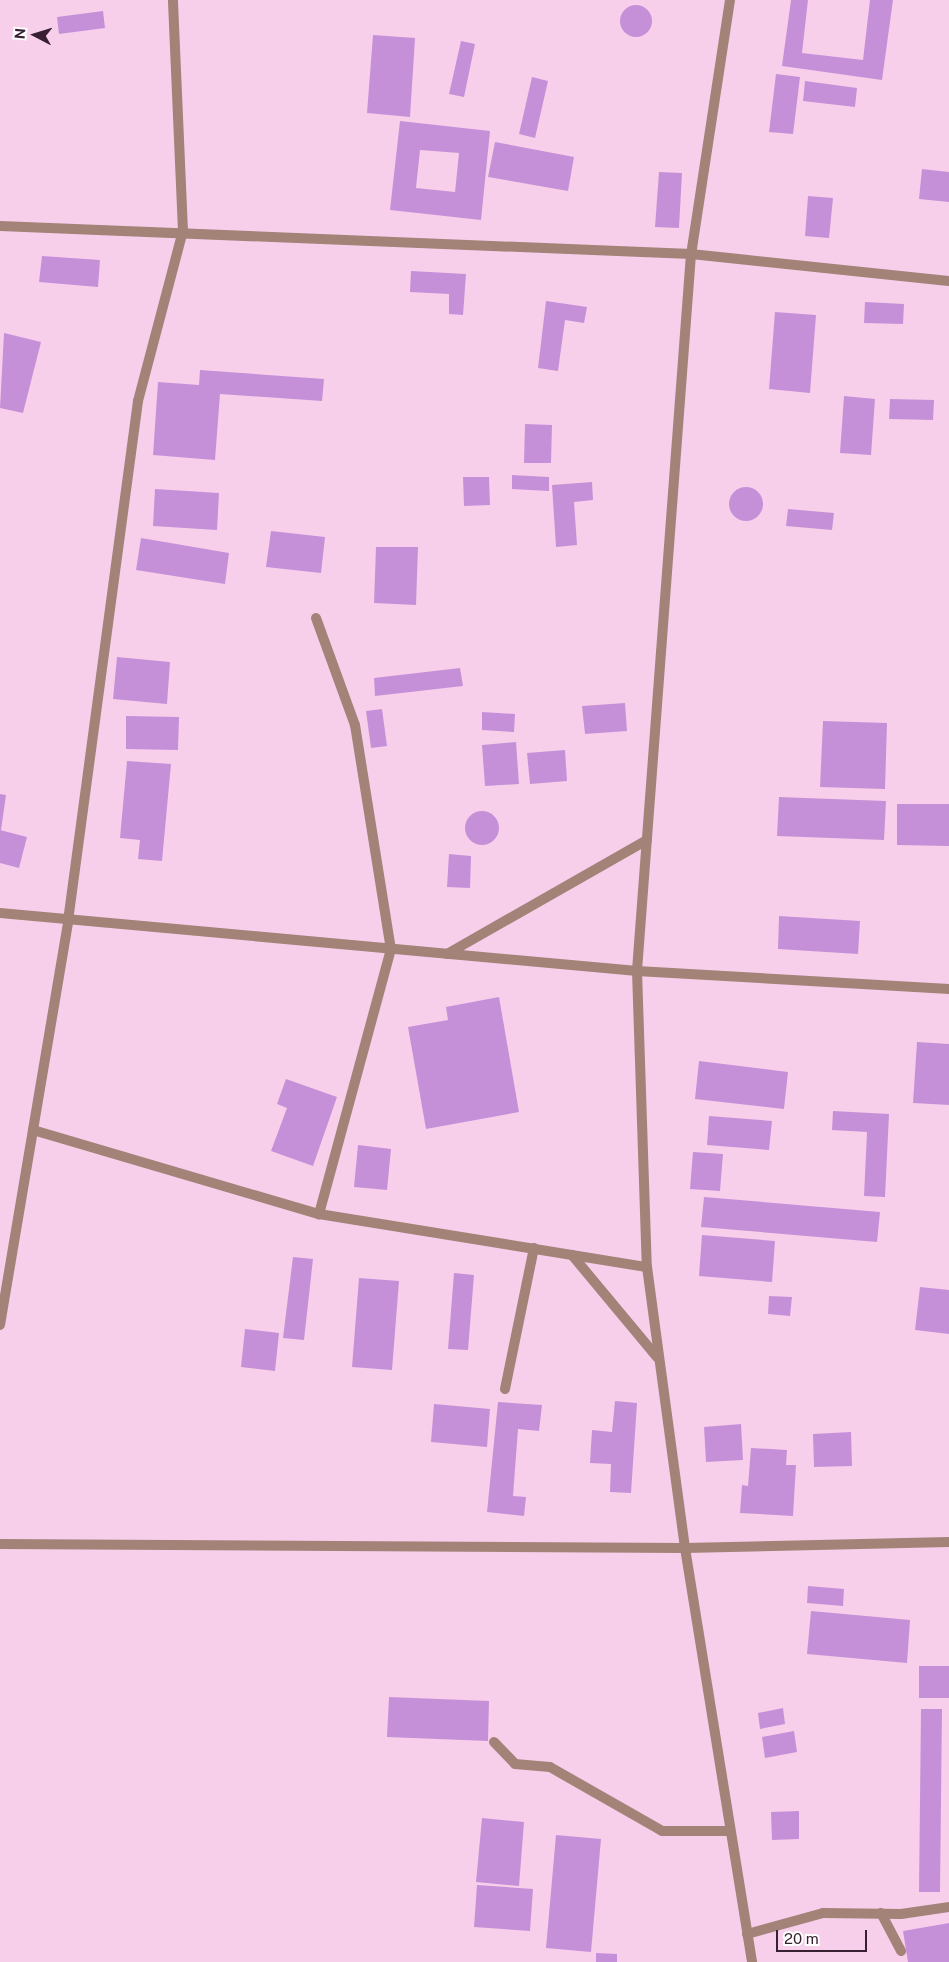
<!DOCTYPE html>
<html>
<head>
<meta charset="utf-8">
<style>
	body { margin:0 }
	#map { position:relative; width:949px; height:1962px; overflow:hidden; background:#f7cfeb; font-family:"Public Sans",sans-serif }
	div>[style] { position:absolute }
	.building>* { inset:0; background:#c690d8 }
	.round { border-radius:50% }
	.minor>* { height:10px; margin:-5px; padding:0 5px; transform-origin:5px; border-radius:5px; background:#a38278 }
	span { translate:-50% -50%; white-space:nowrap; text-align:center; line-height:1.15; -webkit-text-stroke:4px #fefefe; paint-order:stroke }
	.north { position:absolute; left:10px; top:10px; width:50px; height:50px; -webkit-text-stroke:4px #fefefe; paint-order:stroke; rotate:275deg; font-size:14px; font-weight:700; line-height:20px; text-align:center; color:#381f31 }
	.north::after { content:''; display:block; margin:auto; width:18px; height:22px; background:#381f31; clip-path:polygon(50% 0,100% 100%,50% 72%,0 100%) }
	.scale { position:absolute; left:776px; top:1930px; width:91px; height:22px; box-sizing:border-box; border:2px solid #381f31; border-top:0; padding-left:6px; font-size:15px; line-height:18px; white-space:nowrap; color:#381f31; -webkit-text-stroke:4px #fefefe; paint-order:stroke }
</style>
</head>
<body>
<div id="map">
	<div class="building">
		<div style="clip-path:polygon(791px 0,808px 0,802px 53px,863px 60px,870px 0,893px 0,882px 80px,782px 66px)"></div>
		<div class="round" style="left:620px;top:5px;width:32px;height:32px"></div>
		<div style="clip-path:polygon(103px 11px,105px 28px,59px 34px,57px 17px)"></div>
		<div style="clip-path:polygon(373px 35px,415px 38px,410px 117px,367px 113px)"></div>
		<div style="clip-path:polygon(461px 41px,475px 44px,464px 97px,449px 94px)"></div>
		<div style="clip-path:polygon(776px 74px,800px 77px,793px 134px,769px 132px)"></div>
		<div style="clip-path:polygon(532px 77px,548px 81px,535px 138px,519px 134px)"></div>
		<div style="clip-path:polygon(805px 81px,857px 88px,855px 107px,803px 101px)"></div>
		<div style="clip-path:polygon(evenodd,400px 121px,490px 131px,481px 220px,390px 210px,400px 121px,420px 150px,459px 153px,455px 192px,416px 188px,420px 150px)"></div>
		<div style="clip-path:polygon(495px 142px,574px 157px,568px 191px,488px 177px)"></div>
		<div style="clip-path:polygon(922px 169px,949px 172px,949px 202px,919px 199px)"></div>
		<div style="clip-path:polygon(659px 172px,682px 173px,679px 228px,655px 227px)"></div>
		<div style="clip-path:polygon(808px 196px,833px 198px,829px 238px,805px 236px)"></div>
		<div style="clip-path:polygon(42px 256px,100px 260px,98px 287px,39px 282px)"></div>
		<div style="clip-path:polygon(411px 271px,466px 274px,463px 315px,449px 314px,449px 294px,410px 292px)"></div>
		<div style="clip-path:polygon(546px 301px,587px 307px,584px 323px,565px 320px,558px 371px,538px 368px)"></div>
		<div style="clip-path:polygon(865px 302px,904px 304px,903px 324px,864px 323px)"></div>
		<div style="clip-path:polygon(775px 312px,816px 315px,810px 393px,769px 389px)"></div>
		<div style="clip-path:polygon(4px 333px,41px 342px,23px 413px,0 408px)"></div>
		<div style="clip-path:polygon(200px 370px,324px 379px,322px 401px,220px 394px,215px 460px,153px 455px,158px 382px,199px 385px)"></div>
		<div style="clip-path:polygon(844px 396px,875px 399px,871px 455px,840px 453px)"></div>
		<div style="clip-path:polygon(890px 399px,934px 400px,933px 420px,889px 419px)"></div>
		<div style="clip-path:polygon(525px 424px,552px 425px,551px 463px,524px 463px)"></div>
		<div style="clip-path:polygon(512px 475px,549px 477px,549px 491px,512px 489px)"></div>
		<div style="clip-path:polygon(463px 477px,489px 477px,490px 505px,464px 506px)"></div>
		<div style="clip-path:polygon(592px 482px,593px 500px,574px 502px,577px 545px,556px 547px,552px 485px)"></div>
		<div class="round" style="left:729px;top:487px;width:34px;height:34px"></div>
		<div style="clip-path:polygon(155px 489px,219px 493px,217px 530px,153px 526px)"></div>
		<div style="clip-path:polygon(788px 509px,834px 513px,832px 530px,786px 526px)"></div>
		<div style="clip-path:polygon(271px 531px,325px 537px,321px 573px,266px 567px)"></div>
		<div style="clip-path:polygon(141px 538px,229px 553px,225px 584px,136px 570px)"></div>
		<div style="clip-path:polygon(376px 547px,418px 547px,416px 605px,374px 603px)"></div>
		<div style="clip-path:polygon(117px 657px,170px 662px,167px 704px,113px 699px)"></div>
		<div style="clip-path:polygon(460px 668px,463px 686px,375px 696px,374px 678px)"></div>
		<div style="clip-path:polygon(625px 703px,627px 731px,585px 734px,582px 706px)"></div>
		<div style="clip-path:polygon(382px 709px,387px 746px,371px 748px,366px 711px)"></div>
		<div style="clip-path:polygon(482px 712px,515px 714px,514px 732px,482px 730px)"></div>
		<div style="clip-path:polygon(126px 716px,179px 717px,178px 750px,126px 749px)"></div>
		<div style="clip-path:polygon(823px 721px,887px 723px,885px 789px,820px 787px)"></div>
		<div style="clip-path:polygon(516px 742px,519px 784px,485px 786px,482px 745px)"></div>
		<div style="clip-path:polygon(565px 750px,567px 781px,530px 784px,527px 753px)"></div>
		<div style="clip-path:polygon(127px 761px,171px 764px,162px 861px,138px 859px,140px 840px,120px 838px)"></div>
		<div style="clip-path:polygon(0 794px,6px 795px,1px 830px,0 830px)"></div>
		<div style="clip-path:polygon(779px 797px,886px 801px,884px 840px,777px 836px)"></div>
		<div style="clip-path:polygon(897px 804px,949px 804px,949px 846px,897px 845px)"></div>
		<div class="round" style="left:465px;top:811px;width:34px;height:34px"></div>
		<div style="clip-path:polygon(0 830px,27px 837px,19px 868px,0 863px)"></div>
		<div style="clip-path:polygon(449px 854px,471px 856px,470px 888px,447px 887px)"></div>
		<div style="clip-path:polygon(779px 916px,860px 921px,858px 954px,778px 949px)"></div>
		<div style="clip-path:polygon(499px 997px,519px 1112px,426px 1129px,408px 1027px,448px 1020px,446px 1007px)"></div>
		<div style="clip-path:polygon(917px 1042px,949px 1044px,949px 1105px,913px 1103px)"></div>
		<div style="clip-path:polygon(699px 1061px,788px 1072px,784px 1109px,695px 1099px)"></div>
		<div style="clip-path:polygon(286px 1079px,337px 1097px,313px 1166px,271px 1151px,287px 1108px,277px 1104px)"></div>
		<div style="clip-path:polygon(833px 1111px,889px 1114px,885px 1197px,864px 1196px,867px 1132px,832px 1130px)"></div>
		<div style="clip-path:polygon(709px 1116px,772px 1121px,769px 1150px,707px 1145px)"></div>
		<div style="clip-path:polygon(358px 1145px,391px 1149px,387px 1190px,354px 1187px)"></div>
		<div style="clip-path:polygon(693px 1152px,723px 1154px,720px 1191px,690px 1189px)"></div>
		<div style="clip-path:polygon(704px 1197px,880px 1212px,877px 1242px,701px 1227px)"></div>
		<div style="clip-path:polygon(702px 1235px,775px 1241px,772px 1282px,699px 1276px)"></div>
		<div style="clip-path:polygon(293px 1257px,313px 1259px,304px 1340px,283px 1338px)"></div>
		<div style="clip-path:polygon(454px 1273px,474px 1275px,468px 1350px,448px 1349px)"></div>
		<div style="clip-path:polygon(359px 1278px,399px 1281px,392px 1370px,352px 1367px)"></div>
		<div style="clip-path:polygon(920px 1287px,949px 1290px,949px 1334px,915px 1330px)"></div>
		<div style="clip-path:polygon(769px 1296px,792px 1297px,790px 1316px,768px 1314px)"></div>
		<div style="clip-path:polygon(245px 1329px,279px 1333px,275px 1371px,241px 1367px)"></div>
		<div style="clip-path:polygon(615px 1401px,637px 1403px,631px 1493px,610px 1492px,611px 1464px,590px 1463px,592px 1430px,612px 1432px)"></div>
		<div style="clip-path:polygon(498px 1402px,542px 1405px,539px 1431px,518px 1429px,513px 1496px,526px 1497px,524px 1516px,487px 1512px)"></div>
		<div style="clip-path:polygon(434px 1404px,490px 1409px,487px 1447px,431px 1442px)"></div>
		<div style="clip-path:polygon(741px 1424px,743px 1460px,706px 1462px,704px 1427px)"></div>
		<div style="clip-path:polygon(851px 1432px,852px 1466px,814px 1467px,813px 1434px)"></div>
		<div style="clip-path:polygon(751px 1448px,787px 1450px,786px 1465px,796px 1465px,793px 1516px,740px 1513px,742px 1485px,748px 1486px)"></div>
		<div style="clip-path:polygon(808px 1586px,844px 1589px,843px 1606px,807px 1603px)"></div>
		<div style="clip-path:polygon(811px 1611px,910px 1620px,907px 1663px,807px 1654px)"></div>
		<div style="clip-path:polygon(919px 1666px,949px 1666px,949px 1698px,919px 1698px)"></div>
		<div style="clip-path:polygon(389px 1697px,489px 1701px,488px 1741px,387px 1737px)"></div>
		<div style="clip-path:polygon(783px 1708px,785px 1724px,760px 1729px,758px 1713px)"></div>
		<div style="clip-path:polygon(921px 1709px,942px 1709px,940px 1892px,919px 1892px)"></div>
		<div style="clip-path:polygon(794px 1731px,797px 1752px,765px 1758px,762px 1737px)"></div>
		<div style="clip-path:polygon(799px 1811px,799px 1839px,772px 1840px,771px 1812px)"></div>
		<div style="clip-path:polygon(482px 1818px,524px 1822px,519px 1886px,476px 1882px)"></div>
		<div style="clip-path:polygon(556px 1835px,601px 1839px,591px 1952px,546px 1948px)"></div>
		<div style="clip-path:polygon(477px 1885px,533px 1889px,530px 1931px,474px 1927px)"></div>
		<div style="clip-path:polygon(949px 1923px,949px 1962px,908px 1962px,903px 1931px)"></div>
		<div style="clip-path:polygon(596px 1953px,617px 1954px,617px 1962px,596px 1962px)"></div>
	</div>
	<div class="minor">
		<div style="left:730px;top:0;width:257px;rotate:98.7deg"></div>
		<div style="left:691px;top:254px;width:719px;rotate:94.31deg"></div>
		<div style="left:637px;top:971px;width:296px;rotate:88.1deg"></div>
		<div style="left:647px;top:1267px;width:284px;rotate:82.3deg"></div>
		<div style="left:685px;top:1548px;width:419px;rotate:80.8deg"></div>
		<div style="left:0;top:226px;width:692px;rotate:2.32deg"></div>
		<div style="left:691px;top:254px;width:259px;rotate:6deg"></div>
		<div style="left:316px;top:618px;width:114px;rotate:70deg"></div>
		<div style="left:355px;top:725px;width:227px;rotate:80.9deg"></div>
		<div style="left:391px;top:949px;width:275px;rotate:105.2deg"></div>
		<div style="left:0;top:913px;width:640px;rotate:5.2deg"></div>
		<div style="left:637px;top:971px;width:313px;rotate:3.3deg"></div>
		<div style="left:447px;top:954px;width:230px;rotate:-29.7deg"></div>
		<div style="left:33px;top:1130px;width:298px;rotate:16.4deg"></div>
		<div style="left:319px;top:1214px;width:332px;rotate:9.2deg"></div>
		<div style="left:572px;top:1255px;width:133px;rotate:50.2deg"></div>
		<div style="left:0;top:1325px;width:410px;rotate:-80.4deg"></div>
		<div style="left:68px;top:921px;width:525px;rotate:-82.33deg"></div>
		<div style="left:138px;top:401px;width:176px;rotate:-75.2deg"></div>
		<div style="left:183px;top:231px;width:231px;rotate:-92.5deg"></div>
		<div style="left:505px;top:1389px;width:144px;rotate:-78.4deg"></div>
		<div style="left:0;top:1544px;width:685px;rotate:0.33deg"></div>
		<div style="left:685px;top:1548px;width:264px;rotate:-1.3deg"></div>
		<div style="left:494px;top:1742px;width:30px;rotate:46deg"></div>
		<div style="left:515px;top:1764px;width:35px;rotate:5deg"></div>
		<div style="left:550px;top:1767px;width:129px;rotate:29.7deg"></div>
		<div style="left:662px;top:1831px;width:67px"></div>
		<div style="left:881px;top:1913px;width:43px;rotate:62.2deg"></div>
		<div style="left:747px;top:1934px;width:79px;rotate:-15.4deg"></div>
		<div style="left:823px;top:1913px;width:78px;rotate:0.7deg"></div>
		<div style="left:901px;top:1914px;width:49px;rotate:-8.3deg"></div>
	</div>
	<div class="north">N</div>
	<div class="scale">20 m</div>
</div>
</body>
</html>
